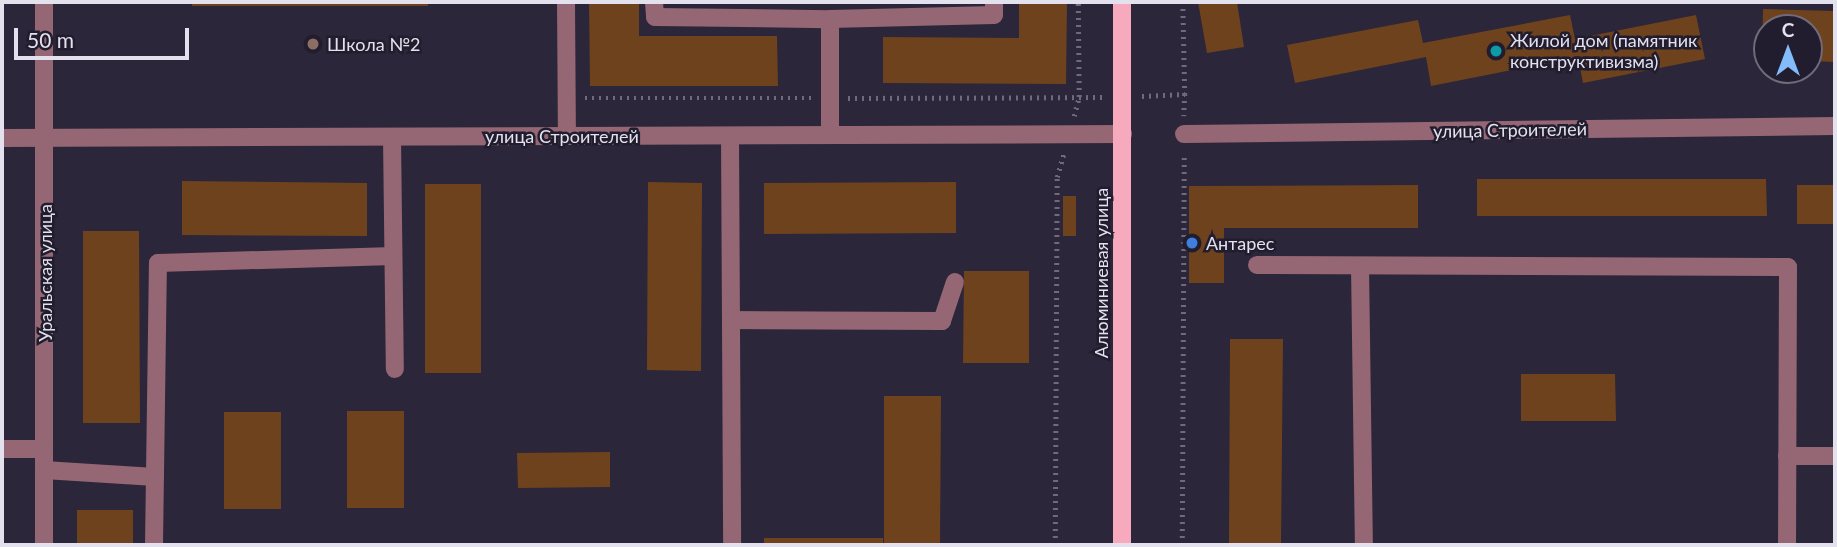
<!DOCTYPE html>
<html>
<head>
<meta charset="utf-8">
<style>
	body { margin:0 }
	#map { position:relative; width:1837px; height:547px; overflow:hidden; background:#2b2639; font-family:Lato,sans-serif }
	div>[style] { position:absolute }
	.building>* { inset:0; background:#6f421e }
	.path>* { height:4.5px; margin-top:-2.25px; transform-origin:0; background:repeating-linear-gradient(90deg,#6f6b7c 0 2px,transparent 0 7px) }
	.minor>* { height:18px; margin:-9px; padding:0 9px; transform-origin:9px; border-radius:9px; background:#956673 }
	.major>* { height:18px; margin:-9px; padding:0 9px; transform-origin:9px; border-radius:9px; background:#f7a9be }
	.dots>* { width:19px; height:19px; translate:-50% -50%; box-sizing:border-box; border:4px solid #211d2e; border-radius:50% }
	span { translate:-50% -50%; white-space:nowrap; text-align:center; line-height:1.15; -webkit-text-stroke:5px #211d2e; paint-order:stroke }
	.poi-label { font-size:18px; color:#e3e1ed }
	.left { translate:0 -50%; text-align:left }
	.street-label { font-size:18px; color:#e3e1ed }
	.frame { position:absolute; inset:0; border:4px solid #e3e1ed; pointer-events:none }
	.north { position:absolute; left:1753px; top:14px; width:70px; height:70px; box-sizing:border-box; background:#211d2e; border:2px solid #6f6b7a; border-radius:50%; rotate:0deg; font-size:19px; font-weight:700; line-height:28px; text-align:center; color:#e3e1ed }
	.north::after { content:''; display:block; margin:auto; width:24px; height:32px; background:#84bcfb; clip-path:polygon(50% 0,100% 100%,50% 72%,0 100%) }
	.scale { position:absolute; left:14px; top:28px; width:175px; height:32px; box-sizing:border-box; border:4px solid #e3e1ed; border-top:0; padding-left:9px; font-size:21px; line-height:24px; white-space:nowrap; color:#e3e1ed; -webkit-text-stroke:5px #211d2e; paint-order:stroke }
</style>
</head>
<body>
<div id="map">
	<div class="building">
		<div style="clip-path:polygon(192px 2px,428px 2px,428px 6px,192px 6px)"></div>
		<div style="clip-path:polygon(589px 2px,639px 2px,639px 36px,777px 36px,778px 86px,590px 86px)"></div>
		<div style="clip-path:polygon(1019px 2px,1067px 2px,1066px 84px,883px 83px,883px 37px,1019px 38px)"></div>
		<div style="clip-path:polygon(1198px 2px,1237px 2px,1244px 47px,1207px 53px)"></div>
		<div style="clip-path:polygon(1763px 9px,1835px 11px,1835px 62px,1809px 61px,1809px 28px,1767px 28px,1767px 60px,1762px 60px)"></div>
		<div style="clip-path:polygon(1570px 15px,1575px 39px,1696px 15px,1705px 59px,1583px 83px,1578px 57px,1431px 86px,1426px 57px,1295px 83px,1287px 45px,1418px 20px,1423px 43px)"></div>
		<div style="clip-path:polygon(1477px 179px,1766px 179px,1767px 216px,1477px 216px)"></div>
		<div style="clip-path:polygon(182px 181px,367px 183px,367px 236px,182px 235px)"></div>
		<div style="clip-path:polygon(648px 182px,702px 183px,701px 371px,647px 370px)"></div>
		<div style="clip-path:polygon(956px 182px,956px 233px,764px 234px,764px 183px)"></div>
		<div style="clip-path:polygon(425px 184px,481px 184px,481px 373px,425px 373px)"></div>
		<div style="clip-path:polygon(1418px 185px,1418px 228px,1224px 228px,1224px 283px,1189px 283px,1189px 186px)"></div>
		<div style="clip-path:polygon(1797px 185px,1835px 185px,1835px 224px,1797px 224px)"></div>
		<div style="clip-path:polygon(1063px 196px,1076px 196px,1076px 236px,1063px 236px)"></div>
		<div style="clip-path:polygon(83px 231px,139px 231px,140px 423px,83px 423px)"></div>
		<div style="clip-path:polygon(964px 271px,1029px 271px,1029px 363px,963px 363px)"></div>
		<div style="clip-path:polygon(1230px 339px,1283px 339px,1281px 545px,1229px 545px)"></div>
		<div style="clip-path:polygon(1521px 374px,1615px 374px,1616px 421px,1521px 421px)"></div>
		<div style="clip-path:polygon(884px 396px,941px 396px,940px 545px,884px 545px)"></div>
		<div style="clip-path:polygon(347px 411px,404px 411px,404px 508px,347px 508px)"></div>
		<div style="clip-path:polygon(224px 412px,281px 412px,281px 509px,224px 509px)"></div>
		<div style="clip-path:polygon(610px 452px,610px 487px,518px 488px,517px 453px)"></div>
		<div style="clip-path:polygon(77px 510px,133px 510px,133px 545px,77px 545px)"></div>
		<div style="clip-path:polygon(764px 538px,883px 538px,883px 545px,764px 545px)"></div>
	</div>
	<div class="path">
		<div style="left:1183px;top:2px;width:92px;rotate:88.8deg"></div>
		<div style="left:1142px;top:96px;width:43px;rotate:-2.7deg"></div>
		<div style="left:1185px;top:94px;width:22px;rotate:93deg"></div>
		<div style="left:585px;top:98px;width:226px"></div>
		<div style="left:848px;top:98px;width:257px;rotate:-0.2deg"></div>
		<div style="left:1074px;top:116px;width:20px;rotate:-75deg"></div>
		<div style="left:1079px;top:97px;width:95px;rotate:-90.6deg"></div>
		<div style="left:1055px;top:545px;width:368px;rotate:-89.7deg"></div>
		<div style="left:1057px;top:177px;width:26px;rotate:-74deg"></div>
		<div style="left:1182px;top:545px;width:392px;rotate:-89.7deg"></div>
	</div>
	<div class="minor">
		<div style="left:44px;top:2px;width:543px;rotate:90deg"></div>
		<div style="left:566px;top:2px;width:134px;rotate:89.6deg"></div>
		<div style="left:654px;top:2px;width:15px;rotate:86deg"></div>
		<div style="left:655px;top:17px;width:175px;rotate:0.7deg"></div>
		<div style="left:1184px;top:134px;width:651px;rotate:-0.7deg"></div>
		<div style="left:830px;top:135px;width:116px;rotate:-90deg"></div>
		<div style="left:830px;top:19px;width:164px;rotate:-1.4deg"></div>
		<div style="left:994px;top:15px;width:13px;rotate:-90deg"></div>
		<div style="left:730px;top:136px;width:409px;rotate:89.7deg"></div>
		<div style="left:392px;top:137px;width:232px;rotate:89.3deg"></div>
		<div style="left:2px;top:138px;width:1121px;rotate:-0.2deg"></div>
		<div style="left:1257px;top:265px;width:531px;rotate:0.22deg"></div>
		<div style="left:1788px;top:267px;width:278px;rotate:90.2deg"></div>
		<div style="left:1360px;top:266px;width:279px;rotate:89.2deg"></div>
		<div style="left:731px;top:320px;width:211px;rotate:0.3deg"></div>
		<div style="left:942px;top:321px;width:41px;rotate:-71.6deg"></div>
		<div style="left:2px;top:449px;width:42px"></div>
		<div style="left:1787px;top:456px;width:48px"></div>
		<div style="left:44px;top:470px;width:111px;rotate:3.6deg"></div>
		<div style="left:154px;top:545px;width:282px;rotate:-89.2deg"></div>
		<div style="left:158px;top:263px;width:235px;rotate:-1.7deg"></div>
	</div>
	<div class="major">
		<div style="left:1122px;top:545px;width:543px;rotate:-90deg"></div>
	</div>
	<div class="dots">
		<div style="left:313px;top:44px;background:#8d6e63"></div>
		<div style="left:1496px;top:51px;background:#0f9aa8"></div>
		<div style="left:1192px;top:243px;background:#3f7fe0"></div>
	</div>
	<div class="poi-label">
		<span class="left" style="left:1510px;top:51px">Жилой дом (памятник<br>конструктивизма)</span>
		<span class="left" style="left:327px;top:44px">Школа №2</span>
		<span class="left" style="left:1206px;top:243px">Антарес</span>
	</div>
	<div class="street-label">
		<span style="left:1510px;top:130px;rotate:-1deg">улица Строителей</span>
		<span style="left:562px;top:136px">улица Строителей</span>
		<span style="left:45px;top:273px;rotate:-90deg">Уральская улица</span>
		<span style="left:1101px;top:273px;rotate:-90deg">Алюминиевая улица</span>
	</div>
	<div class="frame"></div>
	<div class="north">С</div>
	<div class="scale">50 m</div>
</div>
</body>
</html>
